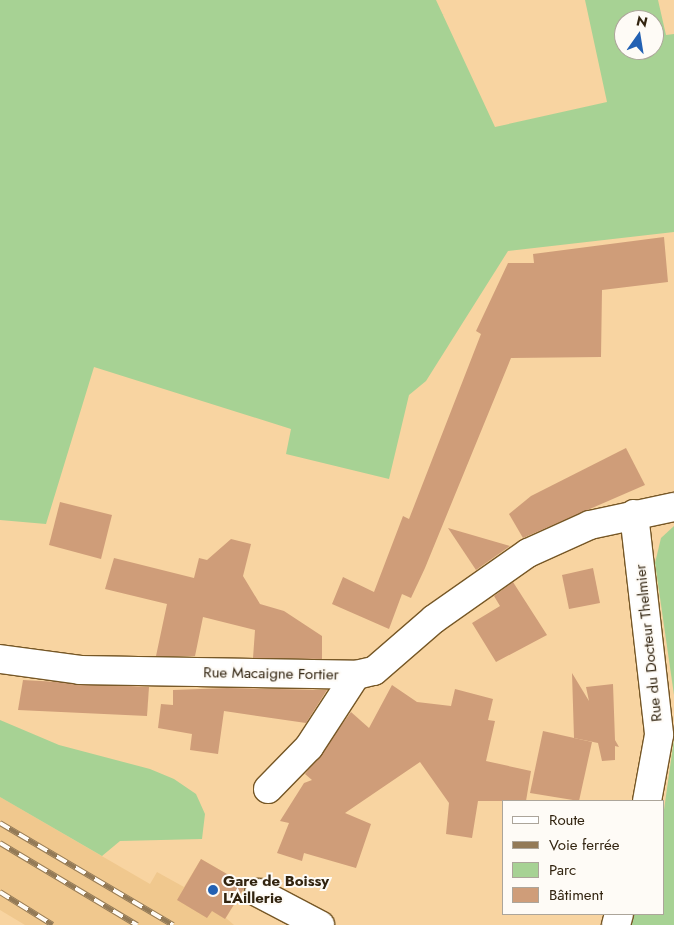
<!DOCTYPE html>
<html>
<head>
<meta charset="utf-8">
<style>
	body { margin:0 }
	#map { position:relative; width:674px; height:925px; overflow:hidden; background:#f8d4a1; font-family:Jost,sans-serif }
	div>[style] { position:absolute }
	.built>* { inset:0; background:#f0c88e }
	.green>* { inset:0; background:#a7d294 }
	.building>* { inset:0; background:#cf9d79 }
	.roads { filter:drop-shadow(1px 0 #765726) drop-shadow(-1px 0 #765726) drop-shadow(0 1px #765726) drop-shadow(0 -1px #765726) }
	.street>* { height:28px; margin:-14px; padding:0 14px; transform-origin:14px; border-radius:14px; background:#fff }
	.rail>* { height:5.5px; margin-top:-2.75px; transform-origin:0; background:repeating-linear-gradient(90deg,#fefbf6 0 11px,#937a57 0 22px); box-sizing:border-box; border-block:1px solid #937a57 }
	.dots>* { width:14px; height:14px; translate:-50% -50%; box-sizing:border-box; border:2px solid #fefbf6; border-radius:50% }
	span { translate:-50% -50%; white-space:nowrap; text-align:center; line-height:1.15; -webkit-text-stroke:4px #fefbf6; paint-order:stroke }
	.street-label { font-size:15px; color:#322410 }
	.poi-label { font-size:15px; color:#322410; font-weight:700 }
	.left { translate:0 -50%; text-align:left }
	.legend { position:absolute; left:502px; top:800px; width:162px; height:115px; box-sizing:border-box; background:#fefbf6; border:1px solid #aca59a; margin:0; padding:6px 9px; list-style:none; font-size:15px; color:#322410 }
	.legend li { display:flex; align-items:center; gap:10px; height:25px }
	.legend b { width:25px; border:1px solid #aca59a }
	.north { position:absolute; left:614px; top:10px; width:50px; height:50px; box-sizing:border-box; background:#fefbf6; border:1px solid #aca59a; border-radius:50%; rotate:13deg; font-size:14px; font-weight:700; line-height:20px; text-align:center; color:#322410 }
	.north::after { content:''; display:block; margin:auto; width:18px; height:22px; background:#2361b3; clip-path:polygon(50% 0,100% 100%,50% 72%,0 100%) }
</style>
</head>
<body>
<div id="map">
	<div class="built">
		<div style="clip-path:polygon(0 797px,150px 884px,157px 872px,184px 887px,201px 859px,246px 885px,226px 918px,234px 925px,25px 925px,0 910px)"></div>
	</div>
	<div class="green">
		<div style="clip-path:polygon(evenodd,0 0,436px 0,495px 127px,607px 102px,585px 0,658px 0,666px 35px,674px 34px,674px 232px,508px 251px,426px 381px,409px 395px,389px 479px,286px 454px,291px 429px,94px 367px,46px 524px,0 520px,0 0,624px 20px,654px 20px,654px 50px,624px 50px,624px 20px)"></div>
		<div style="clip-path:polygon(674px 526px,674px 695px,655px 563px,661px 538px)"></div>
		<div style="clip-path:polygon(0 720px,59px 745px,150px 769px,174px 779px,196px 794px,205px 814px,202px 839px,120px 841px,102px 856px,0 797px)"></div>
		<div style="clip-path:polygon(674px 739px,674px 925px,631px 925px,634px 914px,663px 914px,663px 817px)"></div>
	</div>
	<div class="building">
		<div style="clip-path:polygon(664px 237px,668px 282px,602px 290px,601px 357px,511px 358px,425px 568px,411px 598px,402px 594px,389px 629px,332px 604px,343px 577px,374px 592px,403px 516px,409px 519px,481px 334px,476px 331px,508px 263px,534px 263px,533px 254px)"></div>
		<div style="clip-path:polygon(626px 448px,645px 485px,523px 538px,509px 514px,531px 496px)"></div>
		<div style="clip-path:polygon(60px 502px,112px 515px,101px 559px,49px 545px)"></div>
		<div style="clip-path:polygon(448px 528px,510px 546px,476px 570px)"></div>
		<div style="clip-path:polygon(231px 539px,251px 544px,243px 576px,260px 604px,284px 611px,322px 636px,322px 659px,253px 658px,255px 630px,203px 617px,195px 656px,156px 656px,167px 604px,105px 589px,114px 558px,194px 578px,199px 558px,207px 560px)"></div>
		<div style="clip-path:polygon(593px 568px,600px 603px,569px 609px,562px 575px)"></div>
		<div style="clip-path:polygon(513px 582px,547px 635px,496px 662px,472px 623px,500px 606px,494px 596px)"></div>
		<div style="clip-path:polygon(572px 673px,589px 701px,586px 687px,613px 684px,615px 740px,619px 747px,615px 746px,615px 760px,602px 761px,598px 743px,574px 738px)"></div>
		<div style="clip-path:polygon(23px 680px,149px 687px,147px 716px,18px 710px)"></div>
		<div style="clip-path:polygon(392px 685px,417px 702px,451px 706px,455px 689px,493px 699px,488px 720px,495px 721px,486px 761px,531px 771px,526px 801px,478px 801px,472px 838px,446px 834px,449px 803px,420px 762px,345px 813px,371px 824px,356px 868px,304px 853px,302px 861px,277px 853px,289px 823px,280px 821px,304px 783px,312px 780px,305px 774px,351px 712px,369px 728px)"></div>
		<div style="clip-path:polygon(227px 688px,327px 690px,306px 723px,224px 711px,218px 754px,190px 750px,192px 734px,158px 728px,161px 704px,173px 705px,173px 690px)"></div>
		<div style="clip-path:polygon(543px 731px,592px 742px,579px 801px,530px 793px)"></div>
		<div style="clip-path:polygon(201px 859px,246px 885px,225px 919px,212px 911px,207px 918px,177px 900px)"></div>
	</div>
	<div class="roads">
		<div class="street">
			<div style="left:634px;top:514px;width:222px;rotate:83.5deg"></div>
			<div style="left:659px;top:735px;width:67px;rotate:100.3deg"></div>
			<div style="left:0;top:659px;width:81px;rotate:7.8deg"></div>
			<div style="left:80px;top:670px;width:276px;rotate:1deg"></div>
			<div style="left:356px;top:675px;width:18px;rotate:-13deg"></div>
			<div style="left:374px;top:671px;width:79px;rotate:-40.9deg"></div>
			<div style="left:434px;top:619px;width:115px;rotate:-35.1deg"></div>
			<div style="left:528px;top:553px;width:68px;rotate:-24.3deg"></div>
			<div style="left:590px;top:525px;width:86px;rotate:-12.1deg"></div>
			<div style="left:268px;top:789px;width:59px;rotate:-45.7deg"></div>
			<div style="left:309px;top:747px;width:86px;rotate:-56.9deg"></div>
			<div style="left:259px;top:893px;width:69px;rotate:27.7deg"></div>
			<div style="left:616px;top:925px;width:11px;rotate:-75deg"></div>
		</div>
	</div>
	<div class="rail">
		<div style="left:0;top:823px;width:201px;rotate:30.5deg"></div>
		<div style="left:0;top:843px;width:160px;rotate:30.9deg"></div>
		<div style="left:0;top:892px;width:62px;rotate:31.9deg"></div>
	</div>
	<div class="dots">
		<div style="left:213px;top:890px;background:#2361b3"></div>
	</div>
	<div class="street-label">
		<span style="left:649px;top:643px;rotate:-96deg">Rue du Docteur Thelmier</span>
		<span style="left:271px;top:674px;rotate:1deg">Rue Macaigne Fortier</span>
	</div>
	<div class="poi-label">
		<span class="left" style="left:223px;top:890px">Gare de Boissy<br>L'Aillerie</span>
	</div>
	<ul class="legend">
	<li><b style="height:6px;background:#fff"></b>Route</li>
	<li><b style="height:6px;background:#937a57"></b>Voie ferrée</li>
	<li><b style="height:14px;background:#a7d294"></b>Parc</li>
	<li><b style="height:14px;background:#cf9d79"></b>Bâtiment</li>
	</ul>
	<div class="north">N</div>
</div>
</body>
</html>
